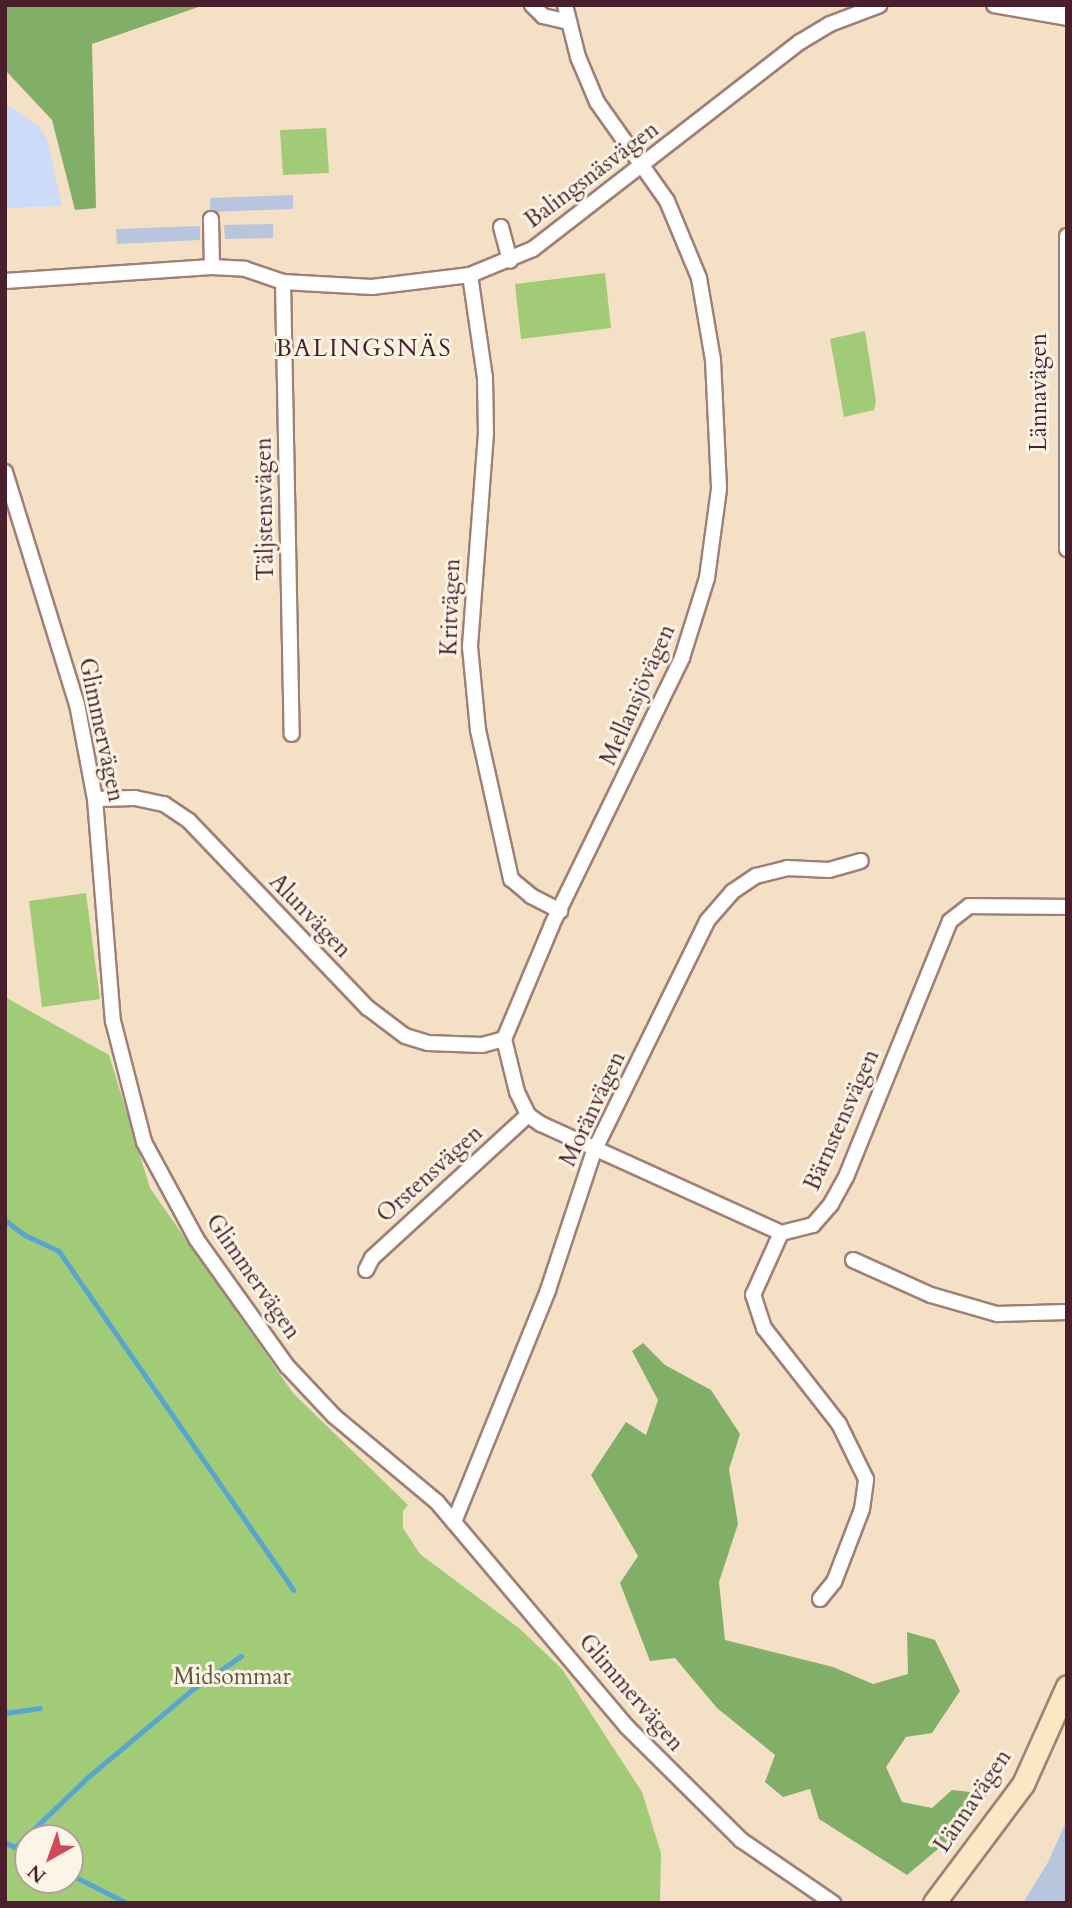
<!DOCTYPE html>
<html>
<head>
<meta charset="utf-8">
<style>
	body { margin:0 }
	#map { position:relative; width:1072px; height:1908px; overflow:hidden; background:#f4e1c5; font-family:Cardo,serif }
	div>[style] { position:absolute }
	.built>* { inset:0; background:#ccdbf9 }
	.industrial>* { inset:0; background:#b8c5de }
	.green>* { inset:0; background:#a2cb77 }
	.forest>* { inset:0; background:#81af68 }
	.stream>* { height:4.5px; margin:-2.25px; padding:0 2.25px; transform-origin:2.25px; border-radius:2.25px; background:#56a6d0 }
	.roads { filter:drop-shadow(2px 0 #9f8078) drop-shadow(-2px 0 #9f8078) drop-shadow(0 2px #9f8078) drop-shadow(0 -2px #9f8078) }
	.street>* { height:14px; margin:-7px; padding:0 7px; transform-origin:7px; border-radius:7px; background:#fff }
	.secondary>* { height:21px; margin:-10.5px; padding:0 10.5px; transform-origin:10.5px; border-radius:10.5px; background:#fae7c3 }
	span { translate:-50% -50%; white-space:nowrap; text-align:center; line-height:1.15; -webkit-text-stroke:6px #fcf5e5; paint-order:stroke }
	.street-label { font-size:23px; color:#4a1f2b }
	.park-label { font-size:23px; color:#645342 }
	.neighbourhood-label { font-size:24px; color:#4a1f2b; letter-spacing:2px }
	.frame { position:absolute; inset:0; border:7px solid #4a1f2b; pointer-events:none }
	.north { position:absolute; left:14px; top:1824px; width:70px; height:70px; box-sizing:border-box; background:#fcf5e5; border:2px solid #b59f9b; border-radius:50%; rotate:220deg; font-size:19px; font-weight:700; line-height:28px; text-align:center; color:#4a1f2b }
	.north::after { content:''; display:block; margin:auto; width:24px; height:32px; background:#d1495b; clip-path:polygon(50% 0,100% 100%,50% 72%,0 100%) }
</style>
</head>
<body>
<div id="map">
	<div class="built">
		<div style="clip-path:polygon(5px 103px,39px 127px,47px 139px,62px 206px,5px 208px)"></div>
	</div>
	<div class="industrial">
		<div style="clip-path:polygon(293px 195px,293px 209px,210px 212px,210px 198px)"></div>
		<div style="clip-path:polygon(273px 224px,273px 238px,225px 239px,224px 225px)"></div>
		<div style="clip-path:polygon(200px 226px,200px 240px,117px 244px,116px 229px)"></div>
		<div style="clip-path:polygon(1067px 1820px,1067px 1903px,1023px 1903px,1047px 1864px)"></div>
	</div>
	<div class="green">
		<div style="clip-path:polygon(326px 128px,329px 173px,283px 175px,280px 130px)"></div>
		<div style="clip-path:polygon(605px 273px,611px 328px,521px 339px,515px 284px)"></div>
		<div style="clip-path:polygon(865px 331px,876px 401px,874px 410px,844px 417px,830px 339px)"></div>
		<div style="clip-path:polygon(86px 893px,100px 999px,42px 1007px,29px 901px)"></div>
		<div style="clip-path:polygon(evenodd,5px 997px,109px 1055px,150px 1188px,293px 1393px,408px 1505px,403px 1511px,403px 1528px,420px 1554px,520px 1629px,562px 1669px,642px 1792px,661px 1853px,660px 1903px,5px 1903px,5px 997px,70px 1838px,70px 1880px,28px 1880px,28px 1838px,70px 1838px)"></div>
	</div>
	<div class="forest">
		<div style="clip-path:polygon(5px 5px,204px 5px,92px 44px,96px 208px,75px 210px,52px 120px,5px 70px)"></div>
		<div style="clip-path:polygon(643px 1343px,665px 1365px,711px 1390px,740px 1434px,729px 1469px,738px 1524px,719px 1582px,725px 1640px,833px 1667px,873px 1684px,908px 1674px,907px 1632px,935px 1640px,960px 1691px,932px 1733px,906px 1737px,886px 1767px,902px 1802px,932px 1808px,952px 1790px,988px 1794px,950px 1839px,907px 1875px,819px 1819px,810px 1789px,783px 1797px,765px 1782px,775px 1755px,717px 1708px,675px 1658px,650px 1661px,620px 1583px,638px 1556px,591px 1475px,626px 1422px,646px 1435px,658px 1400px,632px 1351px)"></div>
	</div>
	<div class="stream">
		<div style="left:5px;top:1220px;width:25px;rotate:37deg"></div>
		<div style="left:25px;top:1235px;width:38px;rotate:25deg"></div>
		<div style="left:59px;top:1251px;width:412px;rotate:55.3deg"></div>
		<div style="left:5px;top:1713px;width:35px;rotate:-8deg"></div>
		<div style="left:5px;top:1842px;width:26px;rotate:28deg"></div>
		<div style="left:15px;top:1847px;width:100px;rotate:-43.8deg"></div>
		<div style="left:87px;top:1778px;width:138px;rotate:-40deg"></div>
		<div style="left:193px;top:1689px;width:58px;rotate:-34.5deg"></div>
		<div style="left:70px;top:1874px;width:64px;rotate:27deg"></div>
	</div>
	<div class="roads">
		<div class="street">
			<div style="left:532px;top:5px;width:16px;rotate:45deg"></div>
			<div style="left:543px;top:16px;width:27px;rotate:13deg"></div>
			<div style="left:565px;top:5px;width:54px;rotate:76deg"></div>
			<div style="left:578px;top:57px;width:49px;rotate:67.1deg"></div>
			<div style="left:597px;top:102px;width:121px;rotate:54.7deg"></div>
			<div style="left:667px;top:201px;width:83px;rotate:67.4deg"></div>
			<div style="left:699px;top:278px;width:83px;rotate:80.3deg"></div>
			<div style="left:713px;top:360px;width:129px;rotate:87.3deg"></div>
			<div style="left:719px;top:489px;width:90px;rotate:97.7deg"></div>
			<div style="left:707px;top:578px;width:84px;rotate:107.4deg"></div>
			<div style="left:682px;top:658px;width:297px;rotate:116deg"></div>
			<div style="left:552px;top:925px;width:124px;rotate:112.8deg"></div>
			<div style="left:504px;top:1039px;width:55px;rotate:76.2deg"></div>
			<div style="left:517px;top:1092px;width:25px;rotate:64deg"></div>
			<div style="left:528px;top:1115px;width:16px;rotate:35deg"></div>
			<div style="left:541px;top:1124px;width:264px;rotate:24.4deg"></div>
			<div style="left:994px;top:5px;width:74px;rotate:10.1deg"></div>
			<div style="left:1040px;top:8px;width:27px;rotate:-2deg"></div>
			<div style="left:211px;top:219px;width:48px;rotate:88.8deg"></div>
			<div style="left:501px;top:227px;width:35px;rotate:75deg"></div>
			<div style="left:1067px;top:236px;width:313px;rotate:90deg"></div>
			<div style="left:470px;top:275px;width:104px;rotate:81.7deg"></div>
			<div style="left:485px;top:378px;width:55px;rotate:89deg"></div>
			<div style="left:486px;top:433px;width:215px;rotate:94.3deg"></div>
			<div style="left:470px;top:647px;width:83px;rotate:84.5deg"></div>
			<div style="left:478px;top:730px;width:153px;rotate:77.5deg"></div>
			<div style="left:511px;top:879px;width:26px;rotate:40deg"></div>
			<div style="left:531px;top:896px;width:33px;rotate:27deg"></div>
			<div style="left:5px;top:281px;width:207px;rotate:-3.9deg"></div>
			<div style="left:212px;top:267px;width:33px;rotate:3deg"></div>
			<div style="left:245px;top:269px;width:40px;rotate:18.9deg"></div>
			<div style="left:283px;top:282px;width:89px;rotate:3.2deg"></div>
			<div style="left:372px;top:287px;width:99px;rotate:-7deg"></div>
			<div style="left:470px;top:275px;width:68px;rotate:-22.4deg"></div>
			<div style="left:533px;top:249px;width:338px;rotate:-37.8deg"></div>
			<div style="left:800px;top:42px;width:35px;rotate:-31deg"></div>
			<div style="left:830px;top:24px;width:53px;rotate:-20.8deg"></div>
			<div style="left:283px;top:282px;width:452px;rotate:88.9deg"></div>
			<div style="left:5px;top:472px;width:243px;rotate:72.8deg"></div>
			<div style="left:77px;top:704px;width:97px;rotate:79.3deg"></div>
			<div style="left:95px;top:799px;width:223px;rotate:85.4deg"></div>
			<div style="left:113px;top:1021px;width:125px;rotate:75.6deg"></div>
			<div style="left:144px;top:1142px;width:111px;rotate:61.6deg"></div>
			<div style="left:197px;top:1240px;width:155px;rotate:54.5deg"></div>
			<div style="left:287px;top:1366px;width:69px;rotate:46.8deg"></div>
			<div style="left:334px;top:1416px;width:134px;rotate:39.9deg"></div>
			<div style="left:437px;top:1502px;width:294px;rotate:49.8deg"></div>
			<div style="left:627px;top:1727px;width:161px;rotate:44.7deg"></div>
			<div style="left:741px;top:1840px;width:112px;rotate:34.4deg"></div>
			<div style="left:95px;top:799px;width:40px;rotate:-1.4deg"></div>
			<div style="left:135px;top:798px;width:30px;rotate:12deg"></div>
			<div style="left:164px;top:804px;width:30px;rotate:34deg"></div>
			<div style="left:189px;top:821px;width:259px;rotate:46.3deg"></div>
			<div style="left:368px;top:1008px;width:46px;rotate:37.1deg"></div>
			<div style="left:405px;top:1036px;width:24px;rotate:17deg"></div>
			<div style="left:428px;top:1043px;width:54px;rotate:2.1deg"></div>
			<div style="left:482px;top:1045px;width:23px;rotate:-15deg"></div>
			<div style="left:853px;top:1260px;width:85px;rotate:24.2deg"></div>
			<div style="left:931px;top:1295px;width:69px;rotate:16.1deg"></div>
			<div style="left:997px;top:1314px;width:70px;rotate:-1.6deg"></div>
			<div style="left:366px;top:1270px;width:13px;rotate:-63deg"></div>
			<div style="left:372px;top:1258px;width:212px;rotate:-42.5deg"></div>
			<div style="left:454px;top:1522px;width:250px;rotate:-67.9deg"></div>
			<div style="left:548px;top:1290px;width:146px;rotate:-71.7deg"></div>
			<div style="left:594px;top:1151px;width:256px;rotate:-63.8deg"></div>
			<div style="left:707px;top:921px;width:38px;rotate:-49deg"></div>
			<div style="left:732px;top:892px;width:29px;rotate:-34deg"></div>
			<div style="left:756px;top:876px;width:32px;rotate:-14deg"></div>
			<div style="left:787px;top:868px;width:42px;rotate:2.7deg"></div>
			<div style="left:829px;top:870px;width:33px;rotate:-16deg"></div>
			<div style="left:820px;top:1599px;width:22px;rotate:-51deg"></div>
			<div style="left:834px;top:1582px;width:78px;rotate:-69deg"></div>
			<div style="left:862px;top:1509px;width:30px;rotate:-82deg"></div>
			<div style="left:866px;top:1479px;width:61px;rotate:-116.1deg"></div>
			<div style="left:839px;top:1424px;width:122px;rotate:-128deg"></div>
			<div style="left:764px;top:1328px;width:35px;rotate:-108deg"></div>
			<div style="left:753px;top:1295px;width:68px;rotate:-65.7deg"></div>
			<div style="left:781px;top:1233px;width:33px;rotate:-14deg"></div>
			<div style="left:813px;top:1225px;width:28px;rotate:-49deg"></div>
			<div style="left:831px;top:1204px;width:31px;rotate:-61deg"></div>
			<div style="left:846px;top:1177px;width:276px;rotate:-67.9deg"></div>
			<div style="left:950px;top:921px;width:24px;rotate:-38deg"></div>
			<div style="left:969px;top:906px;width:98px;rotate:0.6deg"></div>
		</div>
		<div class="secondary">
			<div style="left:934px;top:1903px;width:149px;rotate:-53.2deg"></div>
			<div style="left:1023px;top:1784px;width:107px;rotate:-65.8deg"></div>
		</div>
	</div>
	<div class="street-label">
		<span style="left:592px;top:175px;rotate:-37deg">Balingsnäsvägen</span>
		<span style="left:1039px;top:392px;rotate:-90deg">Lännavägen</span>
		<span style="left:265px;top:509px;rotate:-91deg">Täljstensvägen</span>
		<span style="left:451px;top:607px;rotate:-88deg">Kritvägen</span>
		<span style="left:638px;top:695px;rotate:-66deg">Mellansjövägen</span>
		<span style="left:101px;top:730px;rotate:78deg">Glimmervägen</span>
		<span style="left:310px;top:916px;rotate:46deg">Alunvägen</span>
		<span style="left:593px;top:1109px;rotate:-65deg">Moränvägen</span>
		<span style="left:842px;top:1120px;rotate:-66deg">Bärnstensvägen</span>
		<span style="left:430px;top:1174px;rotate:-42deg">Orstensvägen</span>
		<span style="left:253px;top:1277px;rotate:55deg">Glimmervägen</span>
		<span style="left:631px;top:1693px;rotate:49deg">Glimmervägen</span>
		<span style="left:973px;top:1801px;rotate:-56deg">Lännavägen</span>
	</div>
	<div class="park-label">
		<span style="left:232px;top:1677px">Midsommar</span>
	</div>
	<div class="neighbourhood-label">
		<span style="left:364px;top:349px">BALINGSNÄS</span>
	</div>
	<div class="frame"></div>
	<div class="north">N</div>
</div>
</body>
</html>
